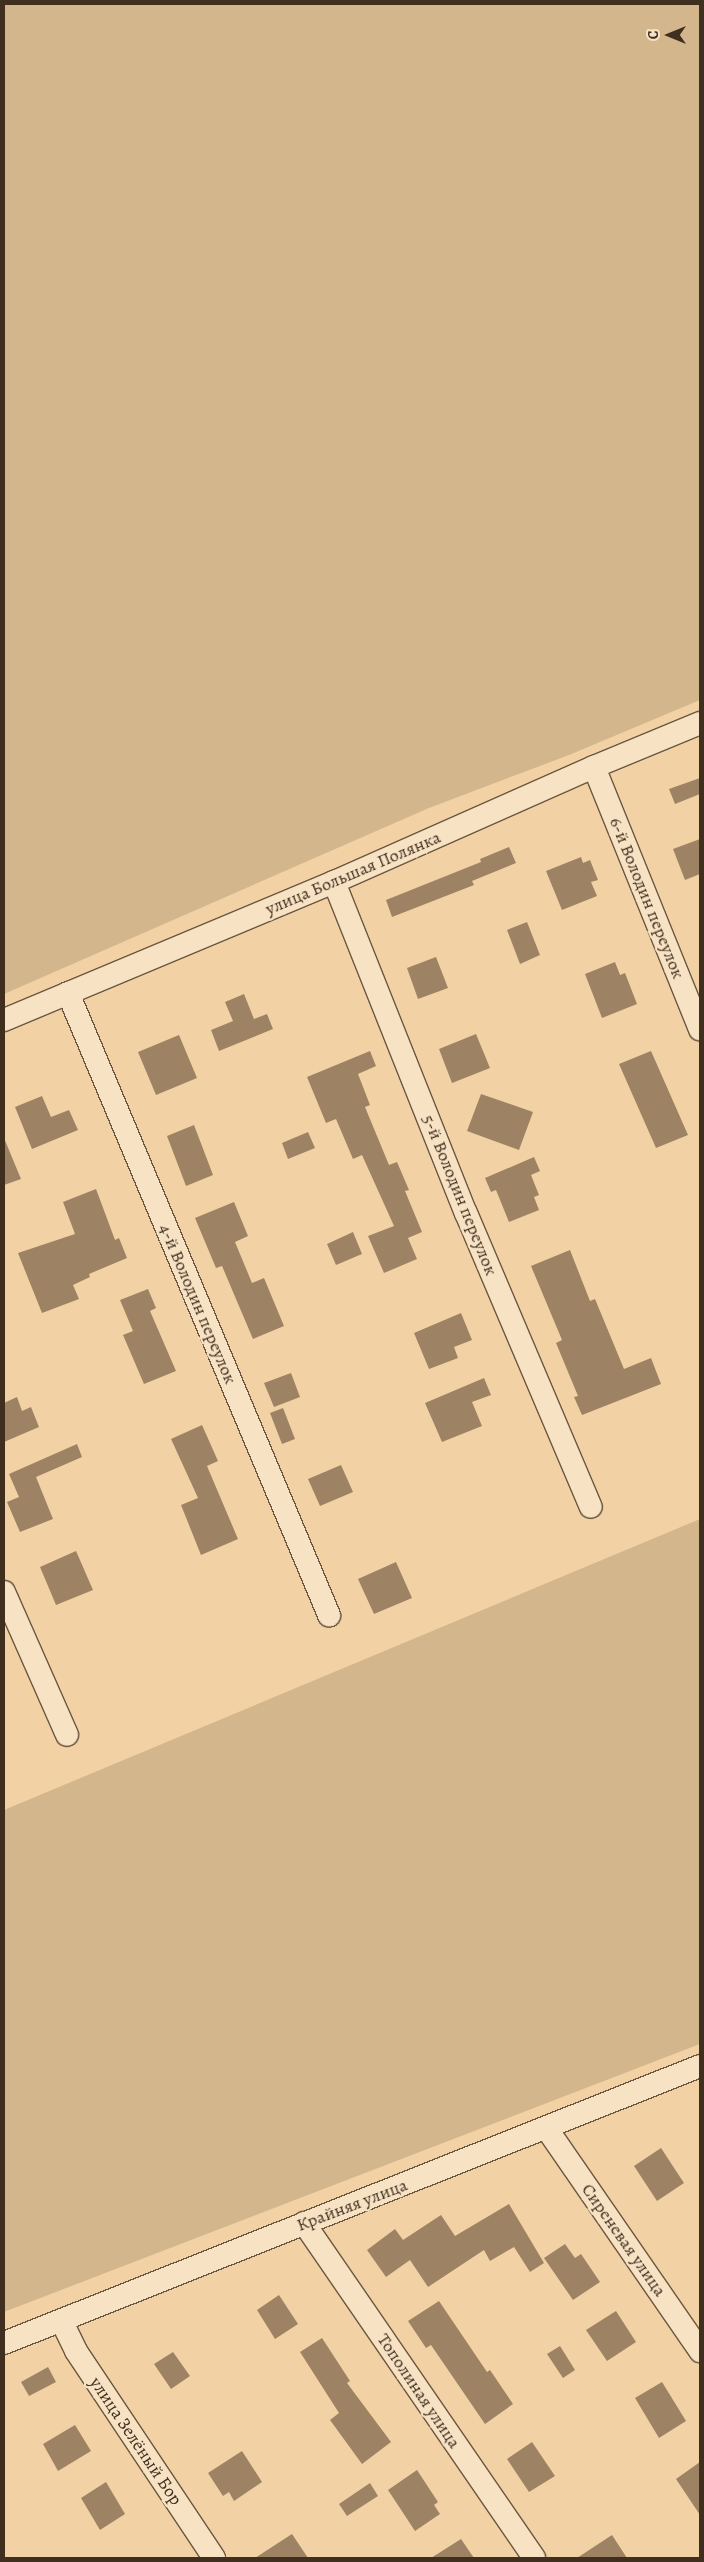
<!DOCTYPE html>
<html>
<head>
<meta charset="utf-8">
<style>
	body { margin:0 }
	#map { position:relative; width:704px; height:2562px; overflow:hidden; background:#f2d2a4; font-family:Alegreya,serif }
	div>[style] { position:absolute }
	.green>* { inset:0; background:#d4b68d }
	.building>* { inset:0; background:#9d8364 }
	.roads { filter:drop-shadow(1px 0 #6c5740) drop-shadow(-1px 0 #6c5740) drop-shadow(0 1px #6c5740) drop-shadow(0 -1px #6c5740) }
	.minor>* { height:22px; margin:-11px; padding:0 11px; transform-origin:11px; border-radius:11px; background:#f7e2c4 }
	span { translate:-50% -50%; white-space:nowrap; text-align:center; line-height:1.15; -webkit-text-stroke:4.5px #f7e2c4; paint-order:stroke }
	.street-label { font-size:18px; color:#402e1f }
	.frame { position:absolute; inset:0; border:5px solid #402e1f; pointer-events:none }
	.north { position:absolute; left:644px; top:10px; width:50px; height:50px; -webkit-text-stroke:4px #f7e2c4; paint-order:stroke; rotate:270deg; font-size:14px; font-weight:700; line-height:20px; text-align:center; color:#402e1f }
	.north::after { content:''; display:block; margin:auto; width:18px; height:22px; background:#402e1f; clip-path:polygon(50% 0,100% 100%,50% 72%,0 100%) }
</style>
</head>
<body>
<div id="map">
	<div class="green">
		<div style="clip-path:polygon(4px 4px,700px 4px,700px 700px,569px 755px,429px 808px,4px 994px)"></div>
		<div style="clip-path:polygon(700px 1519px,700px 2044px,4px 2312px,4px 1810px)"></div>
	</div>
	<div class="building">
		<div style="clip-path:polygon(700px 778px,700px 794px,675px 804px,669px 789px)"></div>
		<div style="clip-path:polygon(700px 839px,700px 874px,685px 880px,673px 849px)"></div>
		<div style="clip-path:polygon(509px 847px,516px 863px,472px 881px,474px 885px,392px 917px,386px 900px,481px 862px,480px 859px)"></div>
		<div style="clip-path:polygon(581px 857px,583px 863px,590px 860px,598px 880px,591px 882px,597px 896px,562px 910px,546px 871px)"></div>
		<div style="clip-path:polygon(527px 922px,540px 955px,520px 964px,507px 930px)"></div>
		<div style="clip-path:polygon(436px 957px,448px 988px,418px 999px,407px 968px)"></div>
		<div style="clip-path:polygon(615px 962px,620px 975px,625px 973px,637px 1004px,602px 1018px,585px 974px)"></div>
		<div style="clip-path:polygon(244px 994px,254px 1019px,267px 1014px,273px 1029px,219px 1051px,211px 1030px,233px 1021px,225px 1002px)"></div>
		<div style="clip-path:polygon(476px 1034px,490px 1068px,452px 1083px,439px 1049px)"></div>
		<div style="clip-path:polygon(179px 1035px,197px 1078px,156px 1095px,138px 1052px)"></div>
		<div style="clip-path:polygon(370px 1051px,376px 1066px,358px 1074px,370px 1105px,365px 1107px,389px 1165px,397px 1162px,409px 1190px,405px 1191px,422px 1232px,408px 1238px,417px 1259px,384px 1273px,368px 1236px,394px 1226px,362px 1155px,353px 1159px,336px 1119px,326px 1123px,307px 1077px)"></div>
		<div style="clip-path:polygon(651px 1051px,688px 1135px,656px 1148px,619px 1064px)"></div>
		<div style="clip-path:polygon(481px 1094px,533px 1112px,519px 1150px,467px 1131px)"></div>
		<div style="clip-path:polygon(42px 1096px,51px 1117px,69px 1110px,78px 1130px,32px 1149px,15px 1107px)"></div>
		<div style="clip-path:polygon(194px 1125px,213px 1175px,186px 1186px,167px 1136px)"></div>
		<div style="clip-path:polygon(308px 1132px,315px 1148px,288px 1159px,282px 1143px)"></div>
		<div style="clip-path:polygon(4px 1138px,21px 1179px,4px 1185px)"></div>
		<div style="clip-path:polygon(534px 1157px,540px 1171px,531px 1175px,539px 1195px,534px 1197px,539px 1210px,509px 1222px,496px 1190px,491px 1192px,485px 1178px)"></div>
		<div style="clip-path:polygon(96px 1189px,115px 1240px,119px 1238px,127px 1258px,89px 1274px,90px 1277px,73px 1285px,79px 1299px,42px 1313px,18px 1253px,75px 1234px,63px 1202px)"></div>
		<div style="clip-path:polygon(234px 1202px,248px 1236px,235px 1242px,252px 1283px,264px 1278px,284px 1326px,253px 1339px,222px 1266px,216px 1268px,195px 1218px)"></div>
		<div style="clip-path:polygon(353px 1232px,362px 1254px,336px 1265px,327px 1244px)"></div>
		<div style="clip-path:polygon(570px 1250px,590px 1301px,595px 1299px,624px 1369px,651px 1358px,661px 1384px,582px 1415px,574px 1397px,578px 1396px,556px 1343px,562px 1340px,531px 1266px)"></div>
		<div style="clip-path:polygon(148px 1289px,156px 1308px,150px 1311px,176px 1371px,144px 1384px,123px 1335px,133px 1331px,120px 1300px)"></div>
		<div style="clip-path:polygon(461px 1313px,472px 1340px,454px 1347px,458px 1358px,429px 1369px,414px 1333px)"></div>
		<div style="clip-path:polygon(291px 1373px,300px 1397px,274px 1407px,264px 1383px)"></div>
		<div style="clip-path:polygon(484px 1378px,491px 1395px,472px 1402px,482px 1426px,442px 1442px,425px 1403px)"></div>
		<div style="clip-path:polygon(17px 1397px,22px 1411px,31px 1407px,39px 1427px,4px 1442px,4px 1403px)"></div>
		<div style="clip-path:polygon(283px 1408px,295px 1439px,282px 1444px,270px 1413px)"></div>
		<div style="clip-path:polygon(202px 1425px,218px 1461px,207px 1466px,238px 1539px,201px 1555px,181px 1505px,198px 1498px,171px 1439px)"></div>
		<div style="clip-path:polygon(77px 1444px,82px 1457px,36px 1477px,53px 1519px,20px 1532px,7px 1502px,19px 1497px,9px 1474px)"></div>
		<div style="clip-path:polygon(341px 1465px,353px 1492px,320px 1506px,308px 1479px)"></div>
		<div style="clip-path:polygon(76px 1551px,93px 1590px,56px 1605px,40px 1567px)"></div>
		<div style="clip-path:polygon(396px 1562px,412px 1598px,374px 1614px,358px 1579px)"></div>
		<div style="clip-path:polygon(661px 2148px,684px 2183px,657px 2201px,634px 2166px)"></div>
		<div style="clip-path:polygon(509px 2204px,544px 2263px,530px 2272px,514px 2247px,490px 2261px,484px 2250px,428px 2287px,410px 2260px,386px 2277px,367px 2250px,395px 2229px,403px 2240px,441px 2215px,455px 2236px)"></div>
		<div style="clip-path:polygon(565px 2244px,575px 2258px,581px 2254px,600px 2282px,573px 2300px,544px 2258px)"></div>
		<div style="clip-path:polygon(279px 2295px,298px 2324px,275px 2339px,257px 2310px)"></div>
		<div style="clip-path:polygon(439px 2301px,487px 2372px,490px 2370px,513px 2404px,485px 2424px,431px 2345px,426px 2348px,408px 2321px)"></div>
		<div style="clip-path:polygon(616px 2311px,636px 2342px,607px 2361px,586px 2330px)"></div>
		<div style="clip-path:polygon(322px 2338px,350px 2381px,347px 2383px,391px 2442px,362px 2464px,330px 2420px,339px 2413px,300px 2352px)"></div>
		<div style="clip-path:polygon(560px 2346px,575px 2370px,563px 2378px,547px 2354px)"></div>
		<div style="clip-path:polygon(173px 2352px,190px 2376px,171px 2389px,154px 2364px)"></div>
		<div style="clip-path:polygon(48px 2367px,56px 2382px,29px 2396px,21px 2382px)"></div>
		<div style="clip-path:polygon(662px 2382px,686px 2421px,659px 2438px,635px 2398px)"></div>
		<div style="clip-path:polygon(75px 2425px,91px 2451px,58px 2471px,43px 2444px)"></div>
		<div style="clip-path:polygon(532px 2442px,555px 2476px,529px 2492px,507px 2459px)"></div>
		<div style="clip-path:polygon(242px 2451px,262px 2482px,234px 2501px,229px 2492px,223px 2496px,208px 2473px)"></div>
		<div style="clip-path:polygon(700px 2462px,700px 2515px,676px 2479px)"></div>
		<div style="clip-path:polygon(417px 2470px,438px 2502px,434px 2505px,440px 2514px,415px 2531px,388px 2490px)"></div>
		<div style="clip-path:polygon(106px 2482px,125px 2514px,100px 2530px,81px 2498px)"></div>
		<div style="clip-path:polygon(370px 2483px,378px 2496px,347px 2516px,339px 2504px)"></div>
		<div style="clip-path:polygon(292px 2534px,308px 2558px,255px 2558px)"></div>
		<div style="clip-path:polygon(612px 2535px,627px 2558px,577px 2558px)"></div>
		<div style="clip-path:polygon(461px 2539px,474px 2558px,431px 2558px)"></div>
	</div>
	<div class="roads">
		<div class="minor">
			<div style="left:594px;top:767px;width:283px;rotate:68deg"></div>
			<div style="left:334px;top:882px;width:356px;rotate:68.3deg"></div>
			<div style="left:466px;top:1213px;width:319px;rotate:67deg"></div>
			<div style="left:68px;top:993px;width:675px;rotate:67.24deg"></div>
			<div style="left:4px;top:1020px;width:358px;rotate:-22.7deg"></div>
			<div style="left:334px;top:882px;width:284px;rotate:-23.9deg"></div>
			<div style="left:594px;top:767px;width:115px;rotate:-22.5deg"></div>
			<div style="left:4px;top:1592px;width:156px;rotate:66.2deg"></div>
			<div style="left:547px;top:2129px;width:270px;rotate:55.4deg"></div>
			<div style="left:304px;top:2223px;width:406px;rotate:55.5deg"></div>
			<div style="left:62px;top:2322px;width:32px;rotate:64deg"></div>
			<div style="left:76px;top:2351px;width:249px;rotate:56.3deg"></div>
			<div style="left:4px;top:2343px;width:749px;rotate:-21.7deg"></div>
		</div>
	</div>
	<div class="street-label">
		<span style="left:353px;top:873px;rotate:-23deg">улица Большая Полянка</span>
		<span style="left:647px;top:898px;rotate:68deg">6-й Володин переулок</span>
		<span style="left:460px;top:1195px;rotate:68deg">5-й Володин переулок</span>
		<span style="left:198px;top:1304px;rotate:67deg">4-й Володин переулок</span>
		<span style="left:352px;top:2205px;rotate:-21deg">Крайняя улица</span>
		<span style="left:624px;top:2240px;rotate:55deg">Сиреневая улица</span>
		<span style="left:419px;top:2391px;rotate:56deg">Тополиная улица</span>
		<span style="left:136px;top:2441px;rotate:56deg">улица Зелёный Бор</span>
	</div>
	<div class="frame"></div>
	<div class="north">С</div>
</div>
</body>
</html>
